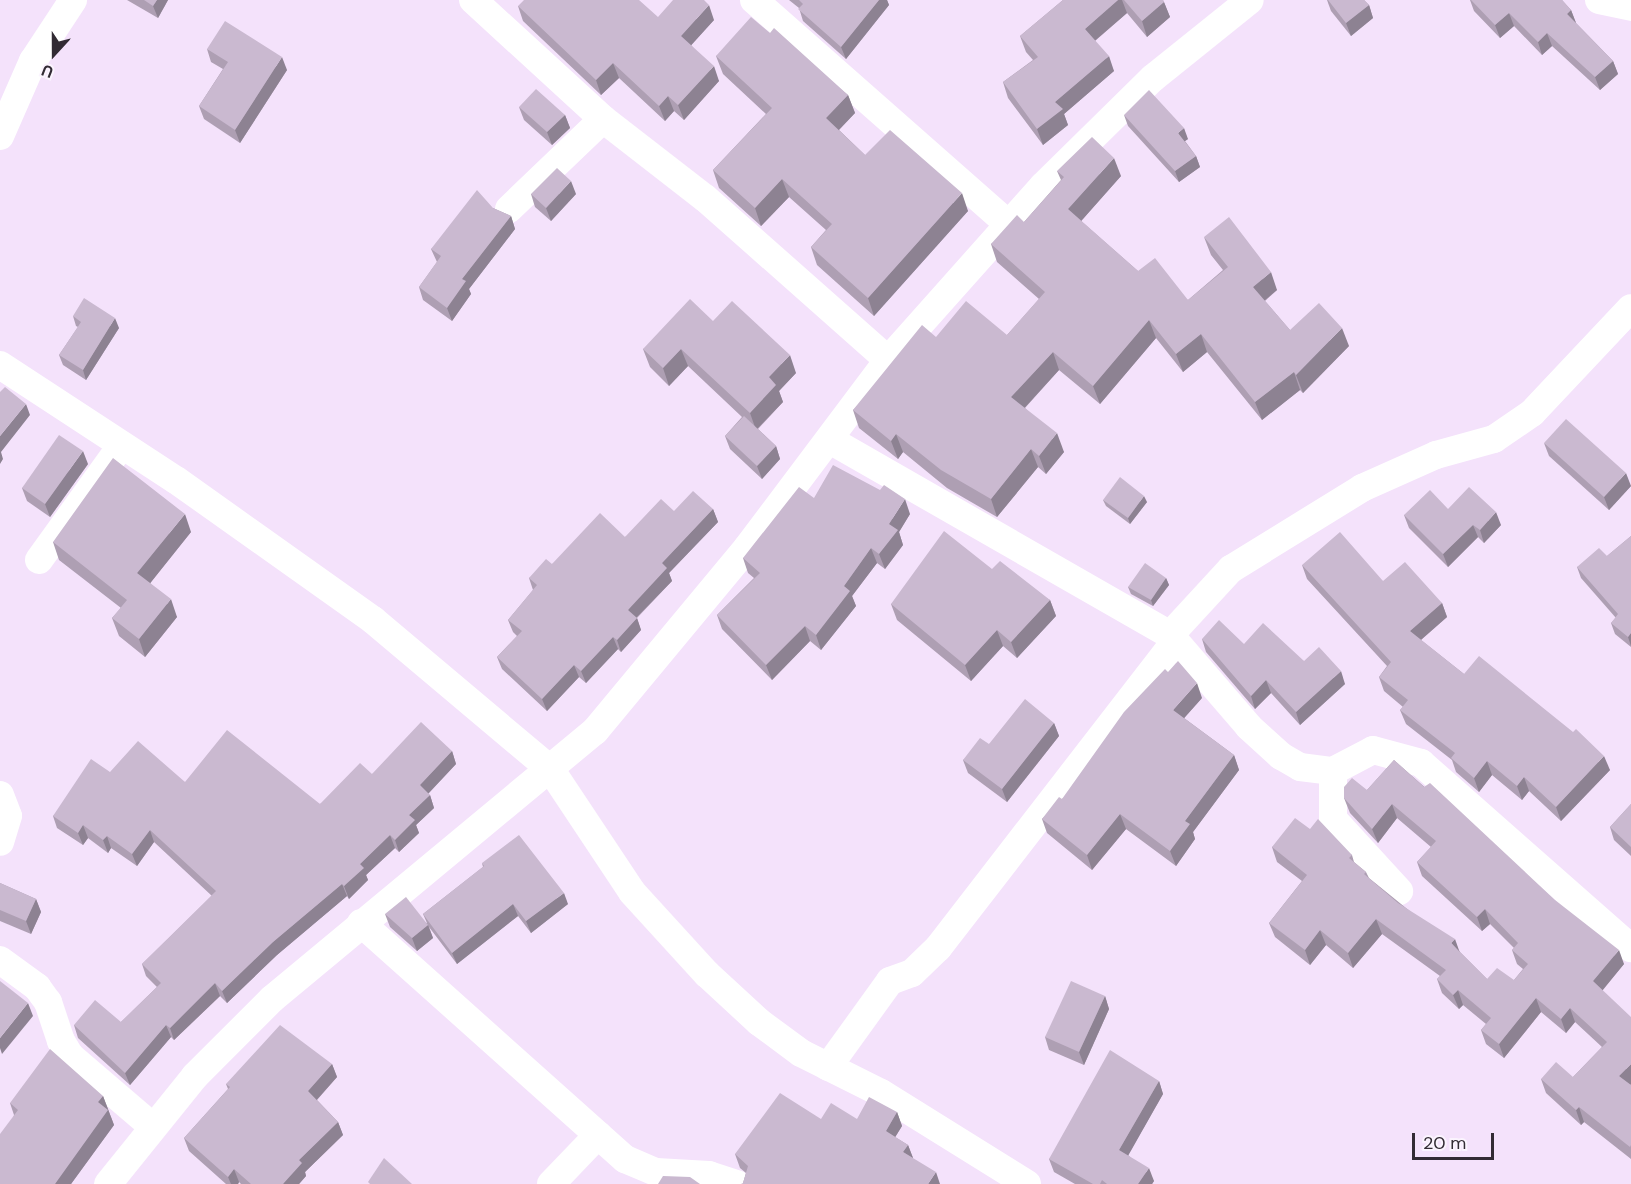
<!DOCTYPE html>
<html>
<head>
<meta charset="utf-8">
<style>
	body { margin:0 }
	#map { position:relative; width:1631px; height:1184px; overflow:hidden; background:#f4e2fb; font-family:"DM Sans",sans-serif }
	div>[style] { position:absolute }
	.minor>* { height:28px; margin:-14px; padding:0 14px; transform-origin:14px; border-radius:14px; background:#fff }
	.wall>* { inset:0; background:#ae9fb3 }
	.shaded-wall>* { inset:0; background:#8d8292 }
	.building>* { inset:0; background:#cab9d0 }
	span { translate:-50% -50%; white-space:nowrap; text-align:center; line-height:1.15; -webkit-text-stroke:6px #fbf4fe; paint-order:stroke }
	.north { position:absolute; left:24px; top:24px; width:60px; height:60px; -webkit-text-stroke:4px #fbf4fe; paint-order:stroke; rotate:201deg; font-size:16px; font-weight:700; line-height:24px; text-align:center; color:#322b34 }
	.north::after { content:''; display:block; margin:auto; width:21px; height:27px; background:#322b34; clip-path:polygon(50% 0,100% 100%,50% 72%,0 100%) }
	.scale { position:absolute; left:1412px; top:1133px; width:82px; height:27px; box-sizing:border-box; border:3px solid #322b34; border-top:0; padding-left:8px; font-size:18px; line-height:21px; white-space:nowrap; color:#322b34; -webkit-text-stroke:4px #fbf4fe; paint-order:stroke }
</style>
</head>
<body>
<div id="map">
	<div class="minor">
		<div style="left:473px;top:0;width:176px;rotate:42.5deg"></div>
		<div style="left:603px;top:119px;width:129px;rotate:37.8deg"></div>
		<div style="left:705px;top:198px;width:244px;rotate:41.5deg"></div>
		<div style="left:754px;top:0;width:340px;rotate:41.4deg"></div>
		<div style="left:1599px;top:0;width:33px;rotate:12deg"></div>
		<div style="left:0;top:136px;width:82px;rotate:-66.3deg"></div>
		<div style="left:33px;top:61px;width:73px;rotate:-56.7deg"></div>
		<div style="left:509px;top:209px;width:130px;rotate:-43.8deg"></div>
		<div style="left:0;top:365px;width:210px;rotate:33.2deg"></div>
		<div style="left:176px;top:480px;width:242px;rotate:35.4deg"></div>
		<div style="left:373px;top:620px;width:233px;rotate:40.1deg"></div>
		<div style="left:551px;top:770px;width:146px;rotate:56.4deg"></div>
		<div style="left:632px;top:892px;width:111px;rotate:47.6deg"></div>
		<div style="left:707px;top:974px;width:71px;rotate:42.7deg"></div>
		<div style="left:759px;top:1022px;width:52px;rotate:36.4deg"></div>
		<div style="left:801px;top:1053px;width:89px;rotate:26.6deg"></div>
		<div style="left:881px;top:1093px;width:172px;rotate:31.9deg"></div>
		<div style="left:830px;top:440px;width:392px;rotate:29.8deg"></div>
		<div style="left:1170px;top:635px;width:121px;rotate:49.3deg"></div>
		<div style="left:1249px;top:727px;width:43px;rotate:42.2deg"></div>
		<div style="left:1281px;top:756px;width:22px;rotate:30deg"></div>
		<div style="left:1300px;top:767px;width:33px;rotate:7deg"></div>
		<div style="left:1333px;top:771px;width:45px;rotate:-27.7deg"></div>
		<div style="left:1373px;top:750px;width:50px;rotate:15.2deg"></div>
		<div style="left:1421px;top:763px;width:280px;rotate:41.4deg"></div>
		<div style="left:39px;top:560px;width:140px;rotate:-54.3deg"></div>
		<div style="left:1170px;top:635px;width:90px;rotate:-47.3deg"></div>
		<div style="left:1231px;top:569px;width:154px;rotate:-31.7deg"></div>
		<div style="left:1362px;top:488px;width:81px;rotate:-24deg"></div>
		<div style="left:1436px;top:455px;width:60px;rotate:-15.4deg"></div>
		<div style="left:1494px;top:439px;width:46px;rotate:-34.4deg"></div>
		<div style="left:1532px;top:413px;width:144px;rotate:-46.7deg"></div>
		<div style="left:1333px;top:771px;width:48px;rotate:90deg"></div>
		<div style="left:1333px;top:819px;width:98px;rotate:47.5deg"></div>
		<div style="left:0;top:795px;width:22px;rotate:69deg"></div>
		<div style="left:8px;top:816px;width:27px;rotate:107deg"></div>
		<div style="left:361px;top:923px;width:354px;rotate:41.8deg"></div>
		<div style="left:625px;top:1159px;width:34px;rotate:23deg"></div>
		<div style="left:656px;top:1172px;width:53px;rotate:3.2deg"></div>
		<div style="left:709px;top:1175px;width:29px;rotate:18deg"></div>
		<div style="left:0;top:960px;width:46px;rotate:36.1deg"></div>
		<div style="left:37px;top:987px;width:19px;rotate:54deg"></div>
		<div style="left:48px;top:1002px;width:41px;rotate:71.6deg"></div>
		<div style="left:61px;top:1041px;width:17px;rotate:59deg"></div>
		<div style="left:70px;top:1056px;width:109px;rotate:40.5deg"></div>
		<div style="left:828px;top:1067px;width:106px;rotate:-54.2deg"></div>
		<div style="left:890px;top:981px;width:23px;rotate:-20deg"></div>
		<div style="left:912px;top:973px;width:36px;rotate:-44deg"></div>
		<div style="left:938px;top:948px;width:388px;rotate:-52.3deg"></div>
		<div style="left:108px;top:1184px;width:139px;rotate:-51.1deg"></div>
		<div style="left:195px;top:1076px;width:109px;rotate:-45deg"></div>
		<div style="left:272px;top:999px;width:420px;rotate:-39.7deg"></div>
		<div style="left:595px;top:731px;width:238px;rotate:-50.3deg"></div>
		<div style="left:747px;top:548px;width:235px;rotate:-53.1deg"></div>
		<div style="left:888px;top:360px;width:233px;rotate:-48.3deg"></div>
		<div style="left:1043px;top:186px;width:154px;rotate:-44.5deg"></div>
		<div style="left:1153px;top:78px;width:124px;rotate:-38.8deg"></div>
		<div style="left:551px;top:1184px;width:68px;rotate:-46.2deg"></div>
	</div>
	<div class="wall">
		<div style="clip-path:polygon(127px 0,168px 0,158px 18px)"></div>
		<div style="clip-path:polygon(789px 0,887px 0,889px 5px,846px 59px,803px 21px,799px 8px)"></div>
		<div style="clip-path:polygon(1063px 0,1163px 0,1170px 17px,1147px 37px,1127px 13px,1095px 41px,1114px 71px,1064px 114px,1068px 125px,1043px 145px,1008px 98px,1003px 82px,1033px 60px,1026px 52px,1020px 36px)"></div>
		<div style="clip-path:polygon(1327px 0,1364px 0,1369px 5px,1373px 18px,1351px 36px,1331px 11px)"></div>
		<div style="clip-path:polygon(1470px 0,1562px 0,1571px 10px,1576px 23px,1613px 61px,1618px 74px,1600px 90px,1552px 46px,1542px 55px,1514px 26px,1500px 38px,1474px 11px)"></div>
		<div style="clip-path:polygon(518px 6px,658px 17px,714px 20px,691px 45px,719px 81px,684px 120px,674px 111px,665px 121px,619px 78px,601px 95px,523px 21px)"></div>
		<div style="clip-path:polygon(770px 33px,848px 95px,855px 113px,839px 130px,865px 155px,968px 211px,874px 316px,817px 265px,811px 247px,826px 230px,789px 197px,761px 226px,719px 188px,713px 170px,766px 114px,723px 74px,716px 56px)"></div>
		<div style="clip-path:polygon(207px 49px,287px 70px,240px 143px,204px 119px,199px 106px,223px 69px,211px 62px)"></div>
		<div style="clip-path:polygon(519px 107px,565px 115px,570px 128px,552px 145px,524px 120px)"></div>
		<div style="clip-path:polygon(1124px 115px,1188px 139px,1185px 141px,1196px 156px,1200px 167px,1179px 182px,1128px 126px)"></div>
		<div style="clip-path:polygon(1057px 171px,1121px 176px,1081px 221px,1138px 271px,1188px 300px,1223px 270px,1211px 255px,1204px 237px,1277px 290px,1265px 301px,1290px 330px,1349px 346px,1303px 393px,1300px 390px,1262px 420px,1207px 352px,1183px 372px,1156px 338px,1100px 404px,1059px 370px,1025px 408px,1064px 452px,1046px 474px,1038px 467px,997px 517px,947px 488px,903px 452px,898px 459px,859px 428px,853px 410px,936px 337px,1007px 335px,1039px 299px,997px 262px,991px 244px,1024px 222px,1061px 180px)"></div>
		<div style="clip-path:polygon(531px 194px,576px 194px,551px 221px,535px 207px)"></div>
		<div style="clip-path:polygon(493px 208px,511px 216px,515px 229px,469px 289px,471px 294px,452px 321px,423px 300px,419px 287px,437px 262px,431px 249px)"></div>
		<div style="clip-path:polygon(73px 316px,119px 328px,86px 380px,63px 365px,59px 355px,78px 327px,76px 326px)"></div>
		<div style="clip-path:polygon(713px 321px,796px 373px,779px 391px,783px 402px,758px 429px,776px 446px,780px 459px,762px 479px,730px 449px,725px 436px,742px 417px,688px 366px,669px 386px,650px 367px,643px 349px)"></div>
		<div style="clip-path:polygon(1544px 443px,1631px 486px,1609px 510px,1549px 456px)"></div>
		<div style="clip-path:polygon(88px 464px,50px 517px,27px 501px,22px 488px)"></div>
		<div style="clip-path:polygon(1103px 500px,1147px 502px,1130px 524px,1106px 506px)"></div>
		<div style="clip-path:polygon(713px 509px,718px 522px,669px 573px,672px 581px,637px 618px,641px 630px,621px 652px,618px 649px,586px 683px,579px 677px,547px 711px,502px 669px,497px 657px,517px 636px,513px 632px,508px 620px,533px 590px,529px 578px,552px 564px,625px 537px,674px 511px)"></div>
		<div style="clip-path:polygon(1448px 509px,1501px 525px,1484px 543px,1478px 537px,1448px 567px,1409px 528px,1404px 515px)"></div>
		<div style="clip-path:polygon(910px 514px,899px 532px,903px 545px,885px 569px,877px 563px,852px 596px,856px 606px,821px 650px,810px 641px,772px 680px,722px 629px,717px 615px,754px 578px,748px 573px,743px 558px)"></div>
		<div style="clip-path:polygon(191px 532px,150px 583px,177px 617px,145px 657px,119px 636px,112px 618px,121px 608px,59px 560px,53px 542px)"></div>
		<div style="clip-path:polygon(1631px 536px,1631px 647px,1615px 634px,1611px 623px,1616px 618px,1581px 578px,1577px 567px,1607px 556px)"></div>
		<div style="clip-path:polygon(1302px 565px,1383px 581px,1442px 603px,1447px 617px,1421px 640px,1464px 674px,1610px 770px,1561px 821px,1529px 791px,1522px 800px,1492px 775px,1479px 792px,1456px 772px,1452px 760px,1406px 724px,1400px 710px,1403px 707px,1384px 691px,1379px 677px,1387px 666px,1307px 579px)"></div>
		<div style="clip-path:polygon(992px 569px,1050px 600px,1056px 616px,1017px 658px,1003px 646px,971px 681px,897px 620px,891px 604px)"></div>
		<div style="clip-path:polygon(1166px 578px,1169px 585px,1153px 606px,1131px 594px,1128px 587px)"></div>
		<div style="clip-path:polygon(1202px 639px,1244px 644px,1304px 661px,1345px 684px,1300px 725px,1271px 693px,1255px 709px,1206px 652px)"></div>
		<div style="clip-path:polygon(1202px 698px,1184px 718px,1234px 755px,1239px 770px,1193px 832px,1195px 839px,1176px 866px,1126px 829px,1092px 870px,1047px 833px,1042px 819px,1062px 799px)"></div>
		<div style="clip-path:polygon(1054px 723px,1059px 736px,1007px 802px,968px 773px,963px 760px,989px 744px)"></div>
		<div style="clip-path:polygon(452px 751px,456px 764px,428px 794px,430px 795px,434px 808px,416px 825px,419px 833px,399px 852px,395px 848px,366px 875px,368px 880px,349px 899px,347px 896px,277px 955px,227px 1003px,220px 996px,174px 1040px,171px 1037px,130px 1085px,78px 1038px,74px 1025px,121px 1022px,157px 987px,146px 976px,142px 964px,212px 896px,154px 842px,137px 866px,111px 848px,108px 853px,88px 838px,83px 845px,57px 828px,53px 816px,110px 772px,185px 782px,320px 804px,372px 774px)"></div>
		<div style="clip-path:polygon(1394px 760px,1624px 964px,1602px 990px,1631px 1085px,1631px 1159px,1584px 1122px,1581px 1125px,1546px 1093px,1541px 1079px,1573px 1077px,1602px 1047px,1575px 1022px,1566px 1033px,1541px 1012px,1504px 1058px,1486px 1044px,1481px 1030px,1486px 1024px,1463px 1005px,1459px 1009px,1442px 993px,1437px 979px,1440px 976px,1382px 934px,1353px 968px,1326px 945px,1310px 965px,1275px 937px,1269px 923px,1302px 881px,1277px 862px,1272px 847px,1310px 829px,1352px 855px,1354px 862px,1366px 872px,1369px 878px,1459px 951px,1487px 979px,1514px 980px,1523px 969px,1517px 964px,1512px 950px,1514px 948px,1490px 924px,1482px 931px,1422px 876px,1417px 862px,1431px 847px,1397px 818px,1378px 843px,1350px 813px,1344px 798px,1367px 790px)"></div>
		<div style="clip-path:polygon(1631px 804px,1631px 856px,1614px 840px,1610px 827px)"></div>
		<div style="clip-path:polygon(482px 863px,568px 904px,531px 933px,518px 916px,457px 964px,429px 927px,433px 938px,417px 951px,390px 927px,385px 914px,427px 923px,423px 914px,483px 867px)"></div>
		<div style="clip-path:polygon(0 883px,36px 899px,41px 912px,31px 934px,0 921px)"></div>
		<div style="clip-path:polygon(1105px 996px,1109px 1009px,1084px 1065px,1049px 1050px,1045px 1037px)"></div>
		<div style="clip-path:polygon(332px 1064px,337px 1077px,317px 1100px,338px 1122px,343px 1135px,305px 1172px,306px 1176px,299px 1184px,241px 1184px,239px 1182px,238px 1184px,226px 1184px,189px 1151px,184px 1138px,228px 1089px,226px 1084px)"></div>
		<div style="clip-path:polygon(1159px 1081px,1163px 1094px,1128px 1155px,1154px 1181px,1152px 1184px,1075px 1184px,1054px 1172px,1049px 1159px)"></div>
		<div style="clip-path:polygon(103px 1096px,114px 1125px,71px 1184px,0 1184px,14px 1115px,10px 1103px)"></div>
		<div style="clip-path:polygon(897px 1112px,902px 1126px,895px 1137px,908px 1145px,913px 1158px,743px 1183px,746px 1173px,740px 1168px,735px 1154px,857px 1119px)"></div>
	</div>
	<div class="shaded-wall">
		<div style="clip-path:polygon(157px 0,168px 0,158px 18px,153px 6px)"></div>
		<div style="clip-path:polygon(879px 0,887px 0,889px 5px,846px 59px,841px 47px)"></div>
		<div style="clip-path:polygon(1118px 0,1122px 0,1127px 13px,1091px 44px,1085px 29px)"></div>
		<div style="clip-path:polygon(1164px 2px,1170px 17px,1147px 37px,1142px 21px)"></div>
		<div style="clip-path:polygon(709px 5px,714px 20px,686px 51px,681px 36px)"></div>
		<div style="clip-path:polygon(1369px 5px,1373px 18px,1351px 36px,1346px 23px)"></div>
		<div style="clip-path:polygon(1571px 10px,1576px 23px,1567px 14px)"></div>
		<div style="clip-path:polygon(1509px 13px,1514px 26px,1500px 38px,1495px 25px)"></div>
		<div style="clip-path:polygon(1547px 33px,1552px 46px,1542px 55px,1538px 42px)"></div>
		<div style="clip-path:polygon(1109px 56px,1114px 71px,1064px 114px,1068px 125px,1043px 145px,1037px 129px,1055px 102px)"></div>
		<div style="clip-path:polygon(282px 57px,287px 70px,240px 143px,235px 130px)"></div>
		<div style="clip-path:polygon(1613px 61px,1618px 74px,1600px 90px,1595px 77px)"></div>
		<div style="clip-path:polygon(613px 63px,619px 78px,601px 95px,596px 80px)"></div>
		<div style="clip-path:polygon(714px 66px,719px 81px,684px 120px,678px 105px)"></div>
		<div style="clip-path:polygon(848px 95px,855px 113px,833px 136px,826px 118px)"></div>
		<div style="clip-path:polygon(668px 96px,674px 111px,665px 121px,659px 106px)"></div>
		<div style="clip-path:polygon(565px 115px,570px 128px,552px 145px,547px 132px)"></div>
		<div style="clip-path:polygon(1184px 128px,1188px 139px,1182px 143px,1178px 133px)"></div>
		<div style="clip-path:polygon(1196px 156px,1200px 167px,1179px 182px,1175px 171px)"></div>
		<div style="clip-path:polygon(1114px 158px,1121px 176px,1075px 228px,1068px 209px)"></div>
		<div style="clip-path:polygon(782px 179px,789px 197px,761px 226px,755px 208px)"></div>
		<div style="clip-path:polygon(571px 181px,576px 194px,551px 221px,546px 208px)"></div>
		<div style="clip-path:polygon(962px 193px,968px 211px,874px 316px,868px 298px)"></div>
		<div style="clip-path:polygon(511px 216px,515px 229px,469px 289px,471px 294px,452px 321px,447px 308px,462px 279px)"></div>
		<div style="clip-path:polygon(1271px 272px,1277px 290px,1259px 305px,1253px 287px)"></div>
		<div style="clip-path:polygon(115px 318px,119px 328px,86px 380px,83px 370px)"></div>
		<div style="clip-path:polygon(1149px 320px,1156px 338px,1100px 404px,1093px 386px)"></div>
		<div style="clip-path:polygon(1342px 328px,1349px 346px,1303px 393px,1296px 375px)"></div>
		<div style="clip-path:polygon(1201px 334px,1207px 352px,1183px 372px,1176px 354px)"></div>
		<div style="clip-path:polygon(681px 349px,688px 366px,669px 386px,663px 368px)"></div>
		<div style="clip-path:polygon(1053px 352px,1059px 370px,1018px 415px,1011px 397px)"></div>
		<div style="clip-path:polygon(790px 355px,796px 373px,779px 391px,783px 402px,756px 430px,750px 413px,769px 377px)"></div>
		<div style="clip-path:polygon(1294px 372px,1300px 390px,1262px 420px,1255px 402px)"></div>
		<div style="clip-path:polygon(26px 404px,30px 415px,1px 452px,3px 459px,0 464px,0 436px)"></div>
		<div style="clip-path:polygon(1057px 433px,1064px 452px,1046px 474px,1039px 456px)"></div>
		<div style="clip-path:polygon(896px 434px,903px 452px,898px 459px,891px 441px)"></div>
		<div style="clip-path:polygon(776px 446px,780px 459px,762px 479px,757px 466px)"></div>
		<div style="clip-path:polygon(1031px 449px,1038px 467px,997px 517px,991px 499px)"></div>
		<div style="clip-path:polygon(83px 451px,88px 464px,50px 517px,45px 504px)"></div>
		<div style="clip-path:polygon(1626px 473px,1631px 486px,1609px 510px,1604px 497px)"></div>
		<div style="clip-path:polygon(1144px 496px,1147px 502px,1130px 524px,1128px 518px)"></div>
		<div style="clip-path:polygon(905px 499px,910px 514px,899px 532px,903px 545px,885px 569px,879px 554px,889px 524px)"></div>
		<div style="clip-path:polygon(713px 509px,718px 522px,669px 573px,672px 581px,632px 622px,628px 610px,662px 563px)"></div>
		<div style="clip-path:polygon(1496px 512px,1501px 525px,1484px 543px,1480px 530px)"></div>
		<div style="clip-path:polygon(185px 514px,191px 532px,144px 591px,137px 573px)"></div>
		<div style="clip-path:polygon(1473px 525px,1478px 537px,1448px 567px,1443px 554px)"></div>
		<div style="clip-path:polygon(871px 548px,877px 563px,852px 596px,856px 606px,821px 650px,816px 635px,844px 586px)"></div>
		<div style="clip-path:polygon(1166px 578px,1169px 585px,1153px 606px,1151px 600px)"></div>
		<div style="clip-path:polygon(171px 599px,177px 617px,145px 657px,139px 639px)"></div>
		<div style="clip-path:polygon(1050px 600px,1056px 616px,1017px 658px,1011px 642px)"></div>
		<div style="clip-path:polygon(1442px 603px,1447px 617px,1415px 645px,1410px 631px)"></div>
		<div style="clip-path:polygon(637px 618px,641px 630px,621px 652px,617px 640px)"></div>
		<div style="clip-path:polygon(805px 626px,810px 641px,772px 680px,766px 665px)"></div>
		<div style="clip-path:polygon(997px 630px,1003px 646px,971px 681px,965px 665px)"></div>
		<div style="clip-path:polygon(1631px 633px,1631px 646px,1628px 637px)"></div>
		<div style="clip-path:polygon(613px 637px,618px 649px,586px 683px,581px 671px)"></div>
		<div style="clip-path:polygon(574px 665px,579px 677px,547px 711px,542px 699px)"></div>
		<div style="clip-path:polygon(1341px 671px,1345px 684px,1300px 725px,1296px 712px)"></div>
		<div style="clip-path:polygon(1266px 680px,1271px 693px,1255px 709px,1251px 696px)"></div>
		<div style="clip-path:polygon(1197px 683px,1202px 698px,1178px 725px,1173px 710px)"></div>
		<div style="clip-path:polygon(1054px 723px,1059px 736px,1007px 802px,1002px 789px)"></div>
		<div style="clip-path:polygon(452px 751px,456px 764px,425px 797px,420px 785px)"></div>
		<div style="clip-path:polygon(1234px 755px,1239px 770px,1193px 832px,1195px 839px,1176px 866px,1170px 851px,1185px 821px)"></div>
		<div style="clip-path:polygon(1604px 756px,1610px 770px,1561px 821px,1556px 807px)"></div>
		<div style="clip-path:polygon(1487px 761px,1492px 775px,1479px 792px,1474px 778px)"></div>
		<div style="clip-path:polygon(1524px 777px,1529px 791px,1522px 800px,1517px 786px)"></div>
		<div style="clip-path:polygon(430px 795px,434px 808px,416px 825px,419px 833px,399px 852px,395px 840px,409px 815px)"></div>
		<div style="clip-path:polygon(1392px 804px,1397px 818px,1378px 843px,1372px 829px)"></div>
		<div style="clip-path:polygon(1120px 814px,1126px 829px,1092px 870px,1087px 855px)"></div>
		<div style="clip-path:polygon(83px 825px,88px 838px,83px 845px,78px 833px)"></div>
		<div style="clip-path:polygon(150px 830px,154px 842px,137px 866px,132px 854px)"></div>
		<div style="clip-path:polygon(390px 835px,395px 848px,366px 875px,368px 880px,349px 899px,344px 886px,360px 864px)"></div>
		<div style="clip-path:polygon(107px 836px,111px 848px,108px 853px,103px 840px)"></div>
		<div style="clip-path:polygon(342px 884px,347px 896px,277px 955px,227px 1003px,222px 991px,273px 942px)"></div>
		<div style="clip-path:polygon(564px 893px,568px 904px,531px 933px,526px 921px)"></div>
		<div style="clip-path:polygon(36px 899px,41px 912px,31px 934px,26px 921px)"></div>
		<div style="clip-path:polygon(513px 904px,518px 916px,457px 964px,452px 953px)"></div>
		<div style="clip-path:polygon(1485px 909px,1490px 924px,1482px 931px,1477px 917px)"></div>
		<div style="clip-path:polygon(1376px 919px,1382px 934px,1353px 968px,1348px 953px)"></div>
		<div style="clip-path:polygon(428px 925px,433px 938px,417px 951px,412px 938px)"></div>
		<div style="clip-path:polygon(1320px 930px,1326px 945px,1310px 965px,1305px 950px)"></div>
		<div style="clip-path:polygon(1455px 939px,1460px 953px,1451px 943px)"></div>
		<div style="clip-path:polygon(1619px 950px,1624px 964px,1598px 996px,1593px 981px)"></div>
		<div style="clip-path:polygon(215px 983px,220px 996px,174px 1040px,170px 1028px)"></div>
		<div style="clip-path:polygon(1458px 990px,1463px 1005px,1459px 1009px,1453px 995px)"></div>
		<div style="clip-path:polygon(1105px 996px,1109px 1009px,1084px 1065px,1079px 1052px)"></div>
		<div style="clip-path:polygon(1536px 998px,1541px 1012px,1504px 1058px,1499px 1044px)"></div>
		<div style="clip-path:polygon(28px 1003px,33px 1016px,2px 1054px,0 1048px,0 1038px)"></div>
		<div style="clip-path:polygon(1570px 1008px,1575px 1022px,1566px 1033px,1561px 1019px)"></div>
		<div style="clip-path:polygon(166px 1025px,171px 1037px,130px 1085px,125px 1073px)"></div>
		<div style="clip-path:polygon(332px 1064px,337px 1077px,313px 1104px,308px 1091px)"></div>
		<div style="clip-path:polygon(1631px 1064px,1631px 1084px,1625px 1090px,1619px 1076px)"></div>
		<div style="clip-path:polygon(1159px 1081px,1163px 1094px,1124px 1163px,1119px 1150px)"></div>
		<div style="clip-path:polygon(103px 1096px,114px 1125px,71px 1184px,55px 1184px,98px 1102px)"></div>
		<div style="clip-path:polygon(1579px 1107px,1584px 1122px,1581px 1125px,1576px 1110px)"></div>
		<div style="clip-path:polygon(897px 1112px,902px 1126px,891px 1144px,886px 1131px)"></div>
		<div style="clip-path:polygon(338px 1122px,343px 1135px,305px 1172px,306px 1176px,299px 1184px,283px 1184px,299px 1160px)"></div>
		<div style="clip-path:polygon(908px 1145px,913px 1158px,903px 1152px)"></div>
		<div style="clip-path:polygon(1149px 1168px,1154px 1181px,1152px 1184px,1138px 1184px)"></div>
		<div style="clip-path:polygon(234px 1169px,239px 1182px,238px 1184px,231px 1184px,228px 1177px)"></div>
		<div style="clip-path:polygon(936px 1172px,940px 1184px,928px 1184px)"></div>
	</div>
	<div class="building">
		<div style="clip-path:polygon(144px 0,157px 0,153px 6px)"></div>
		<div style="clip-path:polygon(524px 0,639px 0,658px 17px,673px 0,704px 0,709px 5px,681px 36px,714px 66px,678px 105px,668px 96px,659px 106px,613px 63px,596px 80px,518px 6px)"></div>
		<div style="clip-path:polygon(799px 0,879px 0,841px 47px,798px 9px,803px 4px)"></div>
		<div style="clip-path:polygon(1063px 0,1118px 0,1085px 29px,1109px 56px,1055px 102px,1063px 109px,1037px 129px,1003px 82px,1038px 57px,1020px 36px)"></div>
		<div style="clip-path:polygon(1124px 0,1163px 0,1164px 2px,1142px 21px)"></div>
		<div style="clip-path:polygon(1328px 0,1364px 0,1369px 5px,1346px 23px)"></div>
		<div style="clip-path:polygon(1471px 0,1562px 0,1571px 10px,1567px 14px,1613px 61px,1595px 77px,1547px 33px,1538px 42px,1509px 13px,1495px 25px)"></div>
		<div style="clip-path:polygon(751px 17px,770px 33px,774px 28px,848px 95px,826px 118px,865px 155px,890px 130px,962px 193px,868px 298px,811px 247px,832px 224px,782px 179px,755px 208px,713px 170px,772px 108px,716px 56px)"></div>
		<div style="clip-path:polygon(225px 21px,282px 57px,235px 130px,199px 106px,228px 62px,207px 49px)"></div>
		<div style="clip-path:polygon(536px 89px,565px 115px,547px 132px,519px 107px)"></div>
		<div style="clip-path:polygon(1149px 90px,1184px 128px,1178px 133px,1196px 156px,1175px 171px,1124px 115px)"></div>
		<div style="clip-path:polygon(1092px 137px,1114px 158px,1068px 209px,1138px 271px,1155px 258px,1188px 300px,1228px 267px,1204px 237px,1229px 217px,1271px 272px,1253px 287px,1290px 330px,1319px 303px,1342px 328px,1296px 375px,1294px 372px,1255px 402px,1201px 334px,1176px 354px,1149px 320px,1093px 386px,1053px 352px,1011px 397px,1057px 433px,1039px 456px,1031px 449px,991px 499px,941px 470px,896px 434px,891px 441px,853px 410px,922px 325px,936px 337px,966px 301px,1007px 335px,1045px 292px,991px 244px,1017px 215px,1024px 222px,1064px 177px,1057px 171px)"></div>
		<div style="clip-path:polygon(557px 168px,571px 181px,546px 208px,531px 194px)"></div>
		<div style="clip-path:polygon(477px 190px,493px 208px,511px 216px,462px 279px,466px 281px,447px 308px,419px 287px,441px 256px,431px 249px)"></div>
		<div style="clip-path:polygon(84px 298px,115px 318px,83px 370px,59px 355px,81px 322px,73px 316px)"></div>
		<div style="clip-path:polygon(690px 299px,713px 321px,732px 301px,790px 355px,769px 377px,776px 385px,750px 413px,681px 349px,663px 368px,643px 349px)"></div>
		<div style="clip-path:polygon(5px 387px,26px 404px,0 436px,0 392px)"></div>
		<div style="clip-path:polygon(744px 416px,776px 446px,757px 466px,725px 436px)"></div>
		<div style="clip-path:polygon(1566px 419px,1626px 473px,1604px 497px,1544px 443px)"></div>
		<div style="clip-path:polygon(59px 435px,83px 451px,45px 504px,22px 488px)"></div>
		<div style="clip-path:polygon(113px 458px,185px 514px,137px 573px,171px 599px,139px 639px,112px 618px,127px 600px,53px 542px)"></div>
		<div style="clip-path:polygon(833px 465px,880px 490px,884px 485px,905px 499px,889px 524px,898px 530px,879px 554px,871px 548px,844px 586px,850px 591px,816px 635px,805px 626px,766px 665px,717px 615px,760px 573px,743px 558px,799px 487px,814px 498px)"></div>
		<div style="clip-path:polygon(1120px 477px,1144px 496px,1128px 518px,1103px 500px)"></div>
		<div style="clip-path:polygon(1469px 487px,1496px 512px,1480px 530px,1473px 525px,1443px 554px,1404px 515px,1430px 490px,1448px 509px)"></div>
		<div style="clip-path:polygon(693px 491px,713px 509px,662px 563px,667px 568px,628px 610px,637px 618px,617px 640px,613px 637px,581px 671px,574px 665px,542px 699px,497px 657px,522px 631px,508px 620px,537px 585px,529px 578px,546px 559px,552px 564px,600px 513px,625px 537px,661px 499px,674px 511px)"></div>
		<div style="clip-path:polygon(944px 531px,992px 569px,1000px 561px,1050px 600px,1011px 642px,997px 630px,965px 665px,891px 604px)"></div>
		<div style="clip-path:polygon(1340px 532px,1383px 581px,1405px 562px,1442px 603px,1410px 631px,1464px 674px,1479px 656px,1573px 732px,1576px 729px,1604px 756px,1556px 807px,1524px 777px,1517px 786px,1487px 761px,1474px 778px,1451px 758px,1455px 753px,1400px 710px,1408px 700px,1379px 677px,1391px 662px,1302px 565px)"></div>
		<div style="clip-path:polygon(1631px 536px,1631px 633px,1628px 637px,1611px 623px,1618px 614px,1577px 567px,1599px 548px,1607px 556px)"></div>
		<div style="clip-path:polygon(1145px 563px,1166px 578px,1151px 600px,1128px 587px)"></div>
		<div style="clip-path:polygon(1219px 620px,1244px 644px,1263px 623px,1304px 661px,1319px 647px,1341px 671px,1296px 712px,1266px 680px,1251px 696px,1202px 639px)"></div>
		<div style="clip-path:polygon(1178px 661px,1197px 683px,1173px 710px,1234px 755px,1185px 821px,1190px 824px,1170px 851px,1120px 814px,1087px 855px,1042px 819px,1059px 797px,1062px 799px,1124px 712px,1165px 669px,1168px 672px)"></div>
		<div style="clip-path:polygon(1025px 699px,1054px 723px,1002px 789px,963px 760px,980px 738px,989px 744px)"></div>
		<div style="clip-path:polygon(421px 722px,452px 751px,420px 785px,430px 795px,409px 815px,415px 820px,395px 840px,390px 835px,360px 864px,364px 868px,344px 886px,342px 884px,273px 942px,222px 991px,215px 983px,170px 1028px,166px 1025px,125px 1073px,74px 1025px,95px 1000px,121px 1022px,161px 983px,142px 964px,216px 891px,150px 830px,132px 854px,107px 836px,103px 840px,83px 825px,78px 833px,53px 816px,91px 759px,110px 772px,138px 741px,185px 782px,227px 730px,320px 804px,360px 763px,372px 774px)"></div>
		<div style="clip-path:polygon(1394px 760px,1424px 787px,1430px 783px,1555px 900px,1619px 950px,1593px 981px,1631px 1017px,1631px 1064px,1619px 1076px,1631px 1085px,1631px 1145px,1630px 1147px,1579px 1107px,1576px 1110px,1541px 1079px,1556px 1062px,1573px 1077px,1607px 1042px,1570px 1008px,1561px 1019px,1536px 998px,1499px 1044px,1481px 1030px,1491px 1018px,1458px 990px,1453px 995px,1437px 979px,1446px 970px,1376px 919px,1348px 953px,1320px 930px,1305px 950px,1269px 923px,1307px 875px,1272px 847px,1295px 818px,1310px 829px,1318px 819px,1352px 855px,1349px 858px,1366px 872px,1364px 874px,1398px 903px,1455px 939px,1451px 943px,1487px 979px,1497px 968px,1514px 980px,1528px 964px,1512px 950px,1518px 943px,1485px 909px,1477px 917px,1417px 862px,1436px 841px,1392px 804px,1372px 829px,1344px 798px,1344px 787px,1352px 778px,1367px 790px)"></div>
		<div style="clip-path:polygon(1631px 804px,1631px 847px,1610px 827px)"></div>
		<div style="clip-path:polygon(519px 835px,564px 893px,526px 921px,513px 904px,452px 953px,423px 914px,484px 866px,482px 863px)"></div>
		<div style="clip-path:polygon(0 883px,36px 899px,26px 921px,0 910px)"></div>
		<div style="clip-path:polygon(406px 897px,428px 925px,412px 938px,385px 914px)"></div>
		<div style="clip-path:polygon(0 981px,28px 1003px,0 1038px)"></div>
		<div style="clip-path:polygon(1071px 981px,1105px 996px,1079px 1052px,1045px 1037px)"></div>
		<div style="clip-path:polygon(280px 1025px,332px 1064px,308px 1091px,338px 1122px,299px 1160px,302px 1163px,283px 1184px,251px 1184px,234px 1169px,228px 1177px,184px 1138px,230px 1087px,226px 1084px)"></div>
		<div style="clip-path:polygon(50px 1049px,103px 1096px,98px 1102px,108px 1110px,55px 1184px,0 1184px,0 1134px,18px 1110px,10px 1103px)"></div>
		<div style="clip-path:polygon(1110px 1050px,1159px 1081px,1119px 1150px,1149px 1168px,1138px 1184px,1107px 1184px,1102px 1180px,1100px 1184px,1093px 1184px,1049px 1159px)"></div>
		<div style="clip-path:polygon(780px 1093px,821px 1119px,831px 1103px,857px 1119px,869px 1097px,897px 1112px,886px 1131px,908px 1145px,903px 1152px,936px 1172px,928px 1184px,741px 1184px,743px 1183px,748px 1166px,735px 1154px)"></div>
		<div style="clip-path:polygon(384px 1158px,412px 1184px,370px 1184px,368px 1182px)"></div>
		<div style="clip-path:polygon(663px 1176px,690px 1177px,700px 1184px,658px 1184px)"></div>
	</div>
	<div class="north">U</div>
	<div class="scale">20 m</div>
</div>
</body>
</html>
